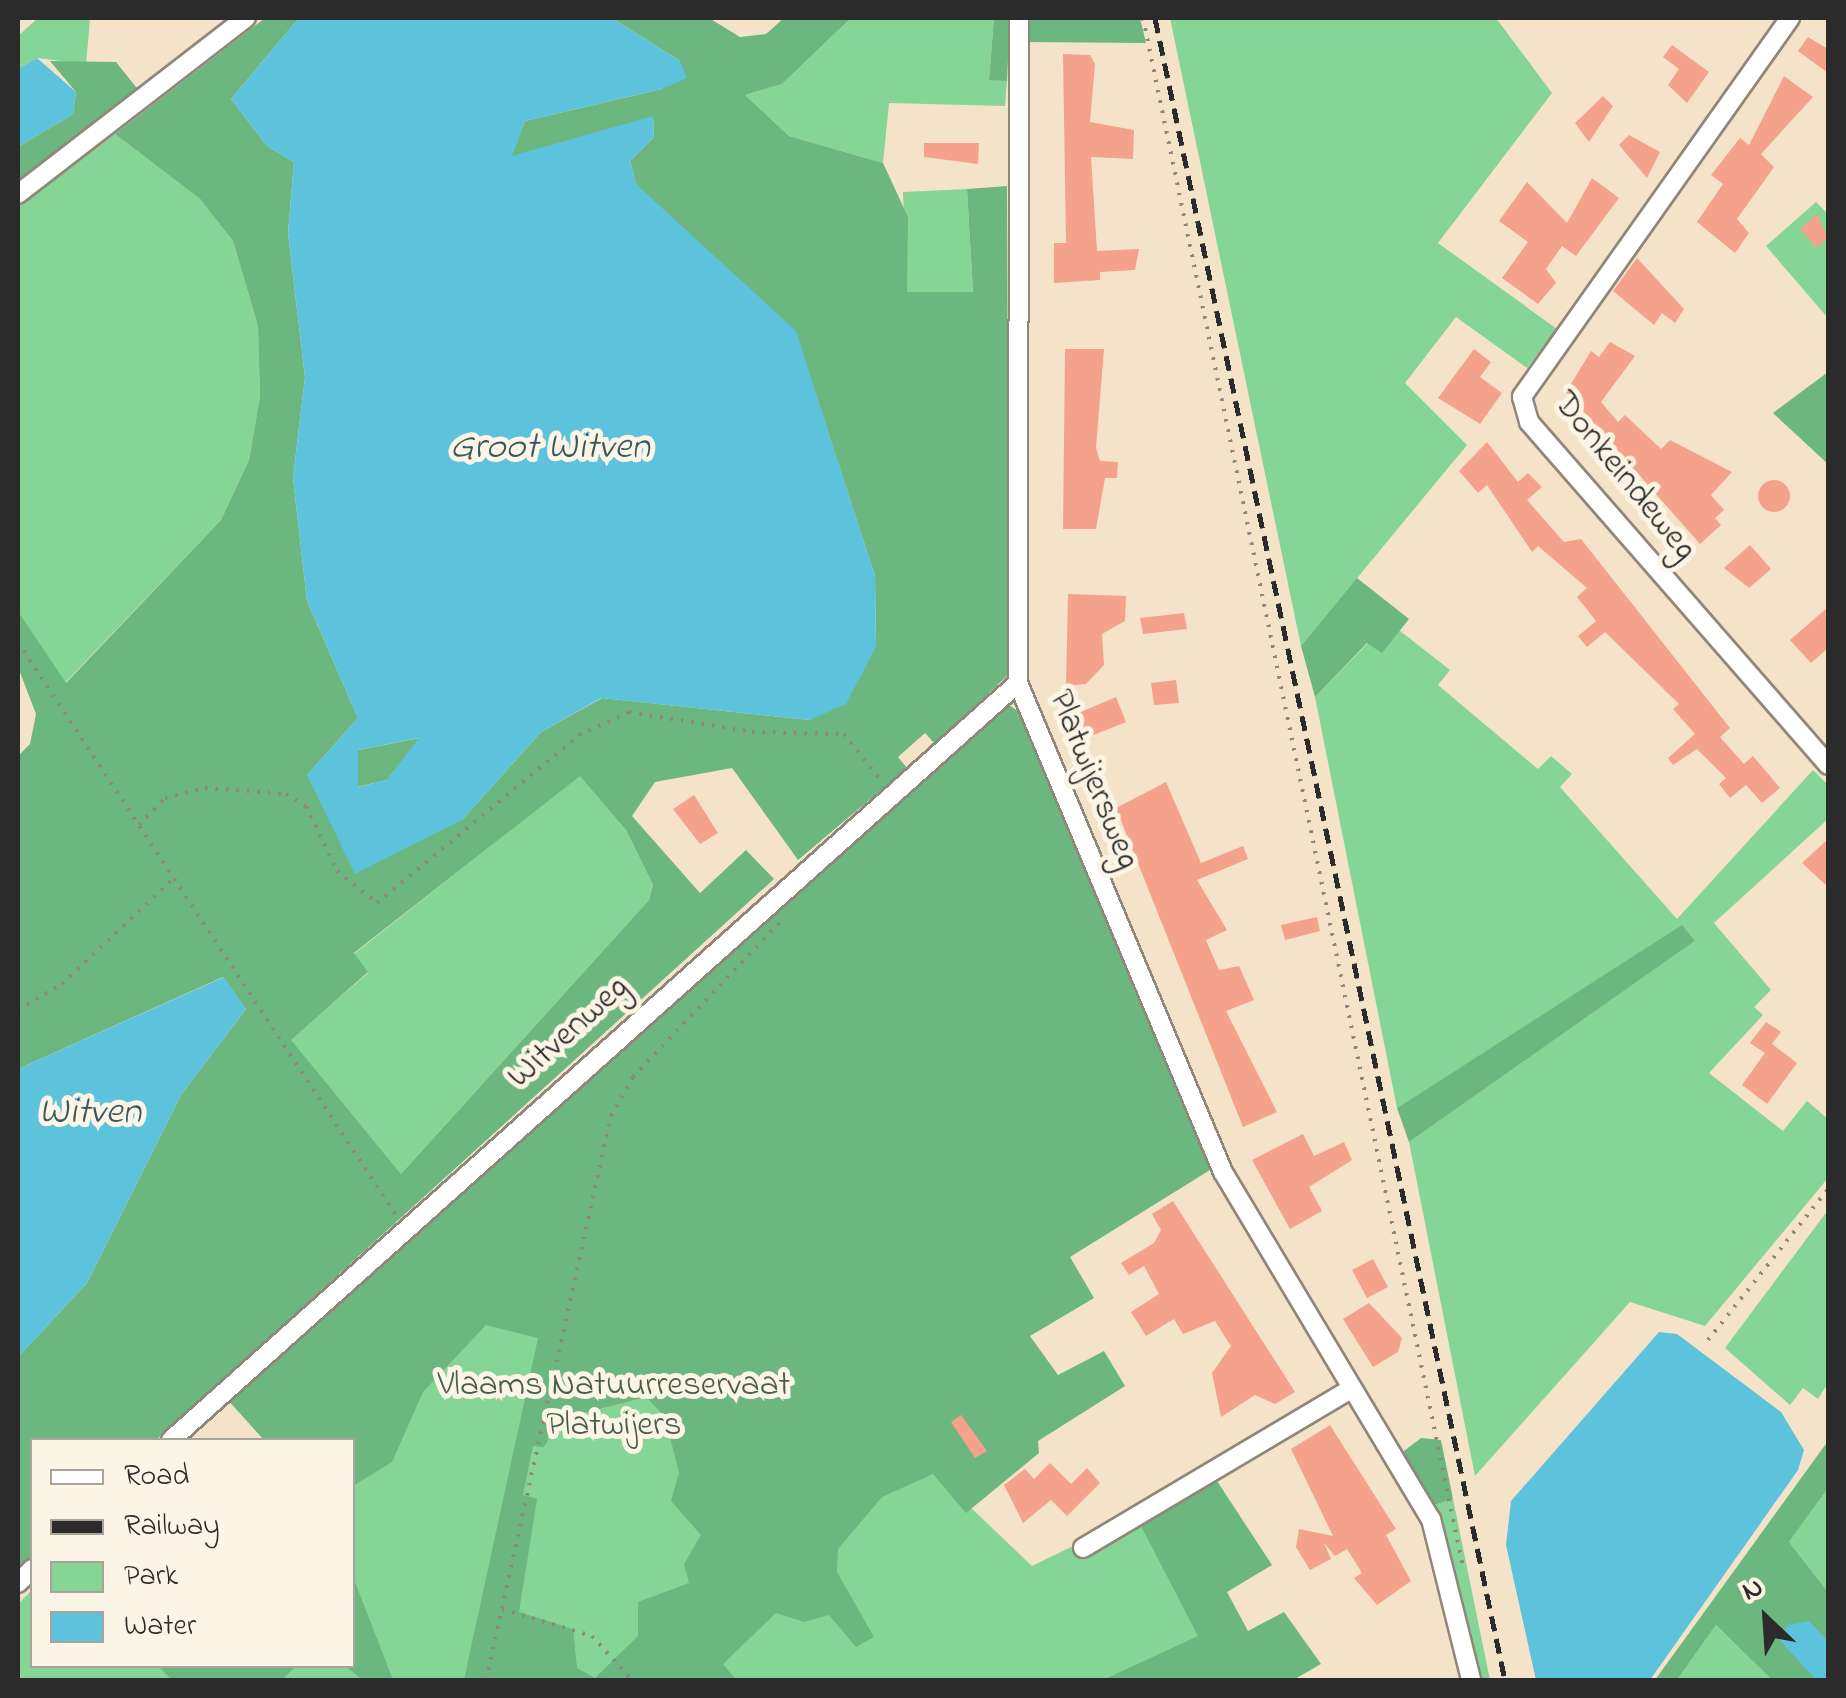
<!DOCTYPE html>
<html>
<head>
<meta charset="utf-8">
<style>
	body { margin:0 }
	#map { position:relative; width:1846px; height:1698px; overflow:hidden; background:#f4e3c8; font-family:"Indie Flower",sans-serif }
	div>[style] { position:absolute }
	.green>* { inset:0; background:#85d596 }
	.forest>* { inset:0; background:#6cb67f }
	.water>* { inset:0; background:#5dc2db }
	.building>* { inset:0; background:#f5a28c }
	.round { border-radius:50% }
	.path>* { height:4px; margin-top:-2px; transform-origin:0; background:repeating-linear-gradient(90deg,#90877a 0 2.5px,transparent 0 10.5px) }
	.roads { filter:drop-shadow(2px 0 #90877a) drop-shadow(-2px 0 #90877a) drop-shadow(0 2px #90877a) drop-shadow(0 -2px #90877a) }
	.minor>* { height:18px; margin:-9px; padding:0 9px; transform-origin:9px; border-radius:9px; background:#fff }
	.rail>* { height:5px; margin-top:-2.5px; transform-origin:0; background:repeating-linear-gradient(90deg,#2b2b2b 0 15px,transparent 0 23px) }
	span { translate:-50% -50%; white-space:nowrap; text-align:center; line-height:1.15; -webkit-text-stroke:10px #fcf5e5; paint-order:stroke }
	.street-label { font-size:35px; color:#2b2b2b }
	.park-label { font-size:35px; color:#465e4b }
	.water-label { font-size:38px; color:#3a5860; font-style:italic }
	.frame { position:absolute; inset:0; border:20px solid #2b2b2b; pointer-events:none }
	.legend { position:absolute; left:30px; top:1438px; width:325px; height:230px; box-sizing:border-box; background:#fcf5e5; border:2px solid #a8a49b; margin:0; padding:12px 18px; list-style:none; font-size:30px; color:#2b2b2b }
	.legend li { display:flex; align-items:center; gap:20px; height:50px }
	.legend b { width:50px; border:2px solid #a8a49b }
	.north { position:absolute; left:1716px; top:1568px; width:100px; height:100px; -webkit-text-stroke:8px #fcf5e5; paint-order:stroke; rotate:335deg; font-size:28px; font-weight:700; line-height:40px; text-align:center; color:#2b2b2b }
	.north::after { content:''; display:block; margin:auto; width:35px; height:45px; background:#2b2b2b; clip-path:polygon(50% 0,100% 100%,50% 72%,0 100%) }
</style>
</head>
<body>
<div id="map">
	<div class="green">
		<div style="clip-path:polygon(38px 18px,90px 20px,86px 64px,37px 58px,18px 69px,18px 36px)"></div>
		<div style="clip-path:polygon(851px 18px,994px 18px,989px 79px,1007px 81px,1005px 106px,889px 103px,883px 163px,789px 136px,745px 95px,782px 84px)"></div>
		<div style="clip-path:polygon(1170px 18px,1496px 18px,1552px 93px,1438px 243px,1557px 329px,1527px 368px,1456px 317px,1405px 383px,1467px 445px,1301px 646px)"></div>
		<div style="clip-path:polygon(115px 134px,200px 199px,233px 241px,258px 326px,260px 396px,249px 460px,221px 520px,65px 683px,18px 611px,18px 207px)"></div>
		<div style="clip-path:polygon(967px 189px,973px 293px,907px 292px,903px 192px)"></div>
		<div style="clip-path:polygon(1816px 202px,1828px 214px,1828px 318px,1766px 246px)"></div>
		<div style="clip-path:polygon(1399px 630px,1450px 670px,1438px 685px,1538px 769px,1551px 756px,1572px 774px,1560px 787px,1677px 919px,1813px 770px,1828px 785px,1828px 819px,1714px 923px,1771px 990px,1754px 1007px,1763px 1015px,1709px 1073px,1783px 1131px,1807px 1101px,1828px 1119px,1828px 1178px,1705px 1326px,1630px 1302px,1475px 1476px,1409px 1142px,1695px 941px,1682px 926px,1397px 1108px,1315px 697px,1368px 643px,1382px 652px)"></div>
		<div style="clip-path:polygon(1011px 718px,1219px 1161px,873px 1371px,967px 1504px,1032px 1566px,1149px 1509px,1221px 1680px,256px 1680px,273px 1666px,352px 1666px,352px 1440px)"></div>
		<div style="clip-path:polygon(580px 775px,626px 830px,653px 885px,649px 900px,401px 1174px,290px 1040px,368px 973px,354px 954px)"></div>
		<div style="clip-path:polygon(1828px 1210px,1828px 1383px,1818px 1399px,1803px 1388px,1790px 1405px,1725px 1348px)"></div>
		<div style="clip-path:polygon(1828px 1488px,1828px 1592px,1789px 1542px)"></div>
		<div style="clip-path:polygon(1453px 1499px,1490px 1680px,1475px 1680px,1434px 1505px)"></div>
		<div style="clip-path:polygon(32px 1590px,32px 1666px,167px 1666px,180px 1680px,18px 1680px,18px 1604px)"></div>
		<div style="clip-path:polygon(1716px 1625px,1772px 1680px,1677px 1680px)"></div>
	</div>
	<div class="forest">
		<div style="clip-path:polygon(evenodd,265px 18px,299px 18px,231px 99px,267px 146px,294px 162px,288px 233px,305px 377px,293px 478px,307px 601px,358px 718px,307px 775px,462px 820px,541px 732px,602px 698px,810px 720px,876px 647px,875px 576px,821px 410px,636px 184px,630px 161px,654px 137px,653px 117px,511px 157px,525px 121px,662px 89px,680px 61px,612px 18px,709px 18px,740px 37px,766px 34px,784px 18px,851px 18px,782px 84px,745px 95px,789px 136px,883px 163px,908px 217px,907px 292px,973px 292px,967px 189px,1007px 186px,1009px 674px,935px 744px,925px 733px,898px 757px,907px 768px,798px 860px,732px 768px,655px 782px,632px 816px,700px 893px,746px 850px,774px 879px,156px 1440px,32px 1440px,32px 1557px,18px 1571px,18px 1357px,87px 1283px,181px 1095px,246px 1009px,223px 977px,18px 1069px,18px 756px,30px 744px,36px 714px,18px 667px,18px 611px,66px 683px,221px 520px,249px 460px,260px 396px,258px 326px,233px 241px,200px 199px,115px 134px,265px 18px,580px 776px,626px 830px,653px 885px,649px 900px,401px 1174px,291px 1040px,368px 972px,354px 953px,580px 776px)"></div>
		<div style="clip-path:polygon(994px 18px,1010px 18px,1007px 81px,989px 80px)"></div>
		<div style="clip-path:polygon(1026px 18px,1140px 18px,1146px 43px,1026px 42px)"></div>
		<div style="clip-path:polygon(50px 61px,116px 62px,140px 92px,18px 181px,18px 147px,73px 114px,76px 92px)"></div>
		<div style="clip-path:polygon(1828px 372px,1828px 464px,1773px 413px)"></div>
		<div style="clip-path:polygon(1357px 578px,1409px 619px,1382px 653px,1367px 643px,1315px 697px,1301px 646px)"></div>
		<div style="clip-path:polygon(evenodd,1007px 703px,1021px 714px,1210px 1170px,1070px 1257px,1094px 1298px,1030px 1336px,1058px 1375px,1104px 1351px,1125px 1386px,1038px 1441px,1039px 1453px,966px 1513px,933px 1474px,882px 1497px,838px 1549px,837px 1572px,874px 1637px,856px 1647px,829px 1615px,804px 1622px,776px 1613px,723px 1664px,736px 1680px,464px 1680px,538px 1338px,486px 1325px,423px 1392px,392px 1462px,353px 1486px,352px 1440px,264px 1440px,227px 1399px,1007px 703px,646px 1397px,665px 1417px,679px 1473px,671px 1501px,701px 1535px,684px 1564px,689px 1583px,638px 1602px,638px 1636px,595px 1678px,577px 1668px,573px 1629px,519px 1612px,537px 1499px,523px 1495px,533px 1446px,544px 1447px,560px 1419px,646px 1397px)"></div>
		<div style="clip-path:polygon(420px 738px,387px 780px,357px 787px,358px 750px)"></div>
		<div style="clip-path:polygon(1682px 925px,1695px 941px,1409px 1142px,1397px 1108px)"></div>
		<div style="clip-path:polygon(1421px 1438px,1441px 1440px,1453px 1499px,1434px 1505px,1400px 1454px)"></div>
		<div style="clip-path:polygon(1828px 1441px,1828px 1488px,1789px 1542px,1828px 1592px,1828px 1680px,1772px 1680px,1716px 1625px,1677px 1680px,1655px 1680px)"></div>
		<div style="clip-path:polygon(1217px 1481px,1272px 1565px,1227px 1592px,1248px 1631px,1284px 1612px,1321px 1664px,1293px 1680px,1103px 1680px,1198px 1636px,1141px 1526px)"></div>
		<div style="clip-path:polygon(353px 1568px,355px 1582px,393px 1680px,363px 1680px,345px 1666px,352px 1666px)"></div>
		<div style="clip-path:polygon(158px 1666px,296px 1666px,282px 1680px,172px 1680px)"></div>
	</div>
	<div class="water">
		<div style="clip-path:polygon(evenodd,299px 18px,612px 18px,680px 61px,687px 78px,662px 89px,525px 121px,512px 156px,653px 116px,654px 137px,630px 161px,636px 184px,796px 331px,875px 576px,876px 647px,846px 704px,810px 720px,601px 698px,541px 732px,462px 820px,355px 874px,307px 775px,358px 718px,307px 601px,293px 478px,305px 377px,288px 233px,294px 162px,267px 146px,231px 99px,299px 18px,419px 738px,387px 780px,358px 787px,358px 750px,419px 738px)"></div>
		<div style="clip-path:polygon(37px 58px,76px 92px,73px 114px,18px 147px,18px 69px)"></div>
		<div style="clip-path:polygon(224px 977px,246px 1009px,181px 1095px,87px 1283px,18px 1357px,18px 1069px)"></div>
		<div style="clip-path:polygon(1659px 1332px,1677px 1334px,1781px 1412px,1804px 1450px,1798px 1470px,1650px 1680px,1536px 1680px,1506px 1545px,1511px 1501px)"></div>
		<div style="clip-path:polygon(1809px 1621px,1828px 1641px,1828px 1680px,1816px 1680px,1779px 1639px,1788px 1625px)"></div>
	</div>
	<div class="building">
		<div style="clip-path:polygon(1808px 37px,1828px 49px,1828px 73px,1798px 51px)"></div>
		<div style="clip-path:polygon(1672px 45px,1709px 72px,1687px 103px,1668px 85px,1679px 69px,1663px 57px)"></div>
		<div style="clip-path:polygon(1063px 54px,1090px 55px,1095px 64px,1090px 122px,1134px 130px,1133px 159px,1091px 157px,1097px 251px,1139px 249px,1135px 270px,1100px 272px,1100px 280px,1054px 283px,1054px 243px,1066px 243px)"></div>
		<div style="clip-path:polygon(1784px 76px,1813px 97px,1761px 154px,1774px 167px,1737px 219px,1749px 233px,1735px 253px,1697px 222px,1723px 184px,1711px 175px,1740px 138px,1749px 145px)"></div>
		<div style="clip-path:polygon(1603px 96px,1613px 106px,1589px 142px,1575px 123px)"></div>
		<div style="clip-path:polygon(1629px 135px,1660px 152px,1647px 178px,1619px 145px)"></div>
		<div style="clip-path:polygon(924px 143px,979px 143px,978px 164px,924px 157px)"></div>
		<div style="clip-path:polygon(1592px 178px,1619px 198px,1576px 256px,1562px 246px,1546px 269px,1556px 283px,1538px 304px,1502px 278px,1528px 242px,1499px 221px,1527px 182px,1567px 223px)"></div>
		<div style="clip-path:polygon(1817px 214px,1828px 238px,1817px 248px,1800px 229px)"></div>
		<div style="clip-path:polygon(1637px 258px,1684px 309px,1675px 323px,1662px 313px,1654px 325px,1613px 291px)"></div>
		<div style="clip-path:polygon(1610px 342px,1635px 356px,1601px 402px,1618px 422px,1625px 415px,1661px 449px,1670px 440px,1732px 472px,1711px 495px,1724px 510px,1715px 518px,1721px 525px,1700px 544px,1566px 392px,1591px 351px,1599px 357px)"></div>
		<div style="clip-path:polygon(1065px 349px,1104px 349px,1096px 448px,1100px 461px,1118px 462px,1117px 478px,1105px 478px,1096px 529px,1063px 529px)"></div>
		<div style="clip-path:polygon(1474px 349px,1491px 362px,1480px 377px,1502px 393px,1480px 424px,1438px 398px)"></div>
		<div style="clip-path:polygon(1487px 442px,1518px 482px,1528px 473px,1542px 487px,1527px 500px,1564px 542px,1581px 539px,1730px 728px,1720px 737px,1744px 764px,1753px 756px,1780px 788px,1762px 803px,1746px 785px,1730px 798px,1719px 784px,1726px 778px,1697px 749px,1673px 765px,1668px 758px,1695px 734px,1673px 709px,1679px 704px,1605px 632px,1587px 647px,1578px 636px,1596px 621px,1577px 597px,1587px 588px,1538px 546px,1532px 552px,1487px 485px,1478px 493px,1459px 471px)"></div>
		<div class="round" style="left:1758px;top:480px;width:32px;height:32px"></div>
		<div style="clip-path:polygon(1750px 545px,1771px 569px,1749px 588px,1724px 568px)"></div>
		<div style="clip-path:polygon(1068px 594px,1126px 596px,1125px 621px,1102px 634px,1104px 665px,1086px 684px,1066px 686px)"></div>
		<div style="clip-path:polygon(1828px 607px,1828px 648px,1811px 663px,1790px 640px)"></div>
		<div style="clip-path:polygon(1184px 613px,1187px 629px,1143px 634px,1140px 618px)"></div>
		<div style="clip-path:polygon(1176px 680px,1179px 703px,1154px 705px,1151px 683px)"></div>
		<div style="clip-path:polygon(1116px 697px,1126px 722px,1086px 738px,1076px 714px)"></div>
		<div style="clip-path:polygon(1166px 782px,1201px 863px,1243px 846px,1248px 859px,1197px 880px,1227px 930px,1206px 940px,1219px 970px,1239px 966px,1254px 1000px,1226px 1011px,1277px 1112px,1243px 1127px,1116px 808px)"></div>
		<div style="clip-path:polygon(694px 795px,718px 833px,700px 844px,673px 809px)"></div>
		<div style="clip-path:polygon(1828px 839px,1828px 887px,1802px 863px)"></div>
		<div style="clip-path:polygon(1317px 917px,1320px 931px,1285px 940px,1281px 925px)"></div>
		<div style="clip-path:polygon(1766px 1022px,1781px 1032px,1772px 1044px,1797px 1063px,1767px 1104px,1742px 1085px,1765px 1053px,1750px 1043px)"></div>
		<div style="clip-path:polygon(1303px 1134px,1314px 1156px,1344px 1142px,1352px 1160px,1309px 1187px,1322px 1211px,1290px 1229px,1252px 1160px)"></div>
		<div style="clip-path:polygon(1173px 1201px,1295px 1392px,1275px 1404px,1255px 1395px,1221px 1417px,1212px 1373px,1231px 1346px,1215px 1321px,1183px 1334px,1174px 1319px,1146px 1336px,1131px 1312px,1159px 1294px,1144px 1266px,1129px 1275px,1121px 1263px,1154px 1243px,1161px 1230px,1152px 1214px)"></div>
		<div style="clip-path:polygon(1373px 1259px,1388px 1287px,1367px 1298px,1352px 1270px)"></div>
		<div style="clip-path:polygon(1369px 1303px,1402px 1338px,1398px 1352px,1373px 1367px,1343px 1319px)"></div>
		<div style="clip-path:polygon(961px 1415px,987px 1451px,975px 1458px,951px 1422px)"></div>
		<div style="clip-path:polygon(1330px 1425px,1396px 1529px,1386px 1535px,1411px 1581px,1377px 1605px,1354px 1578px,1362px 1573px,1347px 1549px,1335px 1556px,1324px 1543px,1331px 1559px,1310px 1570px,1296px 1547px,1299px 1529px,1333px 1536px,1291px 1449px)"></div>
		<div style="clip-path:polygon(1050px 1463px,1071px 1484px,1087px 1468px,1100px 1483px,1067px 1516px,1051px 1500px,1023px 1523px,1004px 1485px,1025px 1469px,1034px 1479px)"></div>
	</div>
	<div class="path">
		<div style="left:1143px;top:18px;width:1578px;rotate:78.33deg"></div>
		<div style="left:18px;top:642px;width:690px;rotate:56.59deg"></div>
		<div style="left:139px;top:825px;width:37px;rotate:-46deg"></div>
		<div style="left:165px;top:798px;width:41px;rotate:-14deg"></div>
		<div style="left:205px;top:788px;width:81px;rotate:4.2deg"></div>
		<div style="left:286px;top:794px;width:23px;rotate:31deg"></div>
		<div style="left:306px;top:806px;width:72px;rotate:64.5deg"></div>
		<div style="left:337px;top:871px;width:51px;rotate:38.7deg"></div>
		<div style="left:377px;top:903px;width:263px;rotate:-39.7deg"></div>
		<div style="left:579px;top:735px;width:55px;rotate:-24.7deg"></div>
		<div style="left:629px;top:712px;width:125px;rotate:9.2deg"></div>
		<div style="left:752px;top:732px;width:92px;rotate:1.2deg"></div>
		<div style="left:844px;top:734px;width:61px;rotate:51.6deg"></div>
		<div style="left:18px;top:1010px;width:51px;rotate:-30.6deg"></div>
		<div style="left:62px;top:984px;width:153px;rotate:-43.4deg"></div>
		<div style="left:1708px;top:1340px;width:193px;rotate:-51.5deg"></div>
		<div style="left:502px;top:1609px;width:94px;rotate:16.7deg"></div>
		<div style="left:592px;top:1636px;width:59px;rotate:47.7deg"></div>
		<div style="left:486px;top:1680px;width:578px;rotate:-77.5deg"></div>
		<div style="left:611px;top:1116px;width:45px;rotate:-60.6deg"></div>
		<div style="left:633px;top:1077px;width:219px;rotate:-46.5deg"></div>
	</div>
	<div class="roads">
		<div class="minor">
			<div style="left:1019px;top:18px;width:665px;rotate:90.09deg"></div>
			<div style="left:1018px;top:683px;width:530px;rotate:67.26deg"></div>
			<div style="left:1223px;top:1172px;width:405px;rotate:59.1deg"></div>
			<div style="left:1431px;top:1519px;width:166px;rotate:76deg"></div>
			<div style="left:1790px;top:18px;width:464px;rotate:125.3deg"></div>
			<div style="left:1522px;top:397px;width:26px;rotate:74deg"></div>
			<div style="left:1529px;top:422px;width:455px;rotate:48.9deg"></div>
			<div style="left:18px;top:194px;width:288px;rotate:-37.7deg"></div>
			<div style="left:171px;top:1440px;width:1136px;rotate:-41.79deg"></div>
			<div style="left:1083px;top:1548px;width:313px;rotate:-30.7deg"></div>
			<div style="left:18px;top:1583px;width:20px;rotate:-45deg"></div>
		</div>
	</div>
	<div class="rail">
		<div style="left:1155px;top:18px;width:1698px;rotate:78.11deg"></div>
	</div>
	<div class="street-label">
		<span style="left:1624px;top:477px;rotate:51deg">Donkeindeweg</span>
		<span style="left:1093px;top:780px;rotate:68deg">Platwijersweg</span>
		<span style="left:569px;top:1033px;rotate:-42deg">Witvenweg</span>
	</div>
	<div class="park-label">
		<span style="left:614px;top:1406px">Vlaams Natuurreservaat<br>Platwijers</span>
	</div>
	<div class="water-label">
		<span style="left:550px;top:449px">Groot Witven</span>
		<span style="left:90px;top:1114px">Witven</span>
	</div>
	<div class="frame"></div>
	<ul class="legend">
	<li><b style="height:12px;background:#fff"></b>Road</li>
	<li><b style="height:12px;background:#2b2b2b"></b>Railway</li>
	<li><b style="height:28px;background:#85d596"></b>Park</li>
	<li><b style="height:28px;background:#5dc2db"></b>Water</li>
	</ul>
	<div class="north">N</div>
</div>
</body>
</html>
